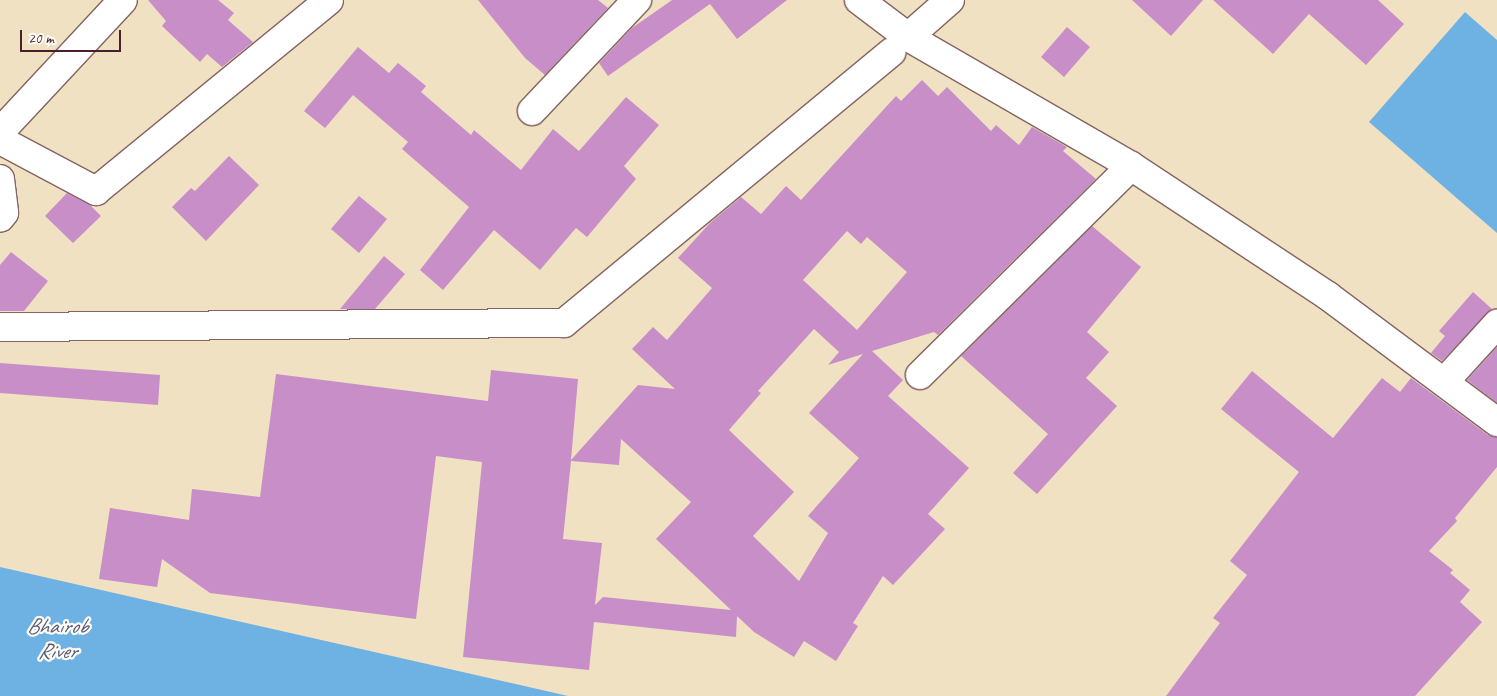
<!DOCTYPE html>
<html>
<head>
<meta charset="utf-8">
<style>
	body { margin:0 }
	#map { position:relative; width:1497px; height:696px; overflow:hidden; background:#f0e1c3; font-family:Caveat,sans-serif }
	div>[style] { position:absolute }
	.water>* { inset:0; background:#6eb2e3 }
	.building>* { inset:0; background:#c88ec8 }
	.roads { filter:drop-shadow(1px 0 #846360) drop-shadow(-1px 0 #846360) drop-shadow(0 1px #846360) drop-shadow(0 -1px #846360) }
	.street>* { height:28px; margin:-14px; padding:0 14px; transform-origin:14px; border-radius:14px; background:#fff }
	.secondary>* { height:28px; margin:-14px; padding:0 14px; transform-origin:14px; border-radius:14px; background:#fff }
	span { translate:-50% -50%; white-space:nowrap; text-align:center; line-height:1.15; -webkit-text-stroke:4.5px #fdfcf7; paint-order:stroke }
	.water-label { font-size:22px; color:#585a75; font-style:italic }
	.scale { position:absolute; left:20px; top:30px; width:101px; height:22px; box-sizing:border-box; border:2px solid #4a1f2b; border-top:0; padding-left:6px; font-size:15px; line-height:18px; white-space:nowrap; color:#4a1f2b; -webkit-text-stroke:4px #fdfcf7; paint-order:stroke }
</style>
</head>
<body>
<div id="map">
	<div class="water">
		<div style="clip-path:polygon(1465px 12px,1497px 40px,1497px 233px,1369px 122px)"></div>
		<div style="clip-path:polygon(0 567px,568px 696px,0 696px)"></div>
	</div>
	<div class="building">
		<div style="clip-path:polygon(148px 0,218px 0,234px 13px,228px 20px,253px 42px,222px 67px,207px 54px,200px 62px,162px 26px,166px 21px)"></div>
		<div style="clip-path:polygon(478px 0,598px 0,608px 8px,545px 75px,525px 58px)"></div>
		<div style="clip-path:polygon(672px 0,787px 0,737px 39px,710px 4px,608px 76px,599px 63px,632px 28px)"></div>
		<div style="clip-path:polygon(1132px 0,1203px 0,1171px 36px)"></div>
		<div style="clip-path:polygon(1213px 0,1378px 0,1404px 24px,1366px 65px,1309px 14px,1273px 54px)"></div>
		<div style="clip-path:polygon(1067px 27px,1090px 47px,1064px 77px,1041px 57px)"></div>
		<div style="clip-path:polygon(358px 47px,389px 73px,398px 63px,426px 86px,421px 92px,471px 135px,474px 130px,521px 170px,553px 129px,579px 151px,626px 97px,659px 125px,624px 166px,636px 179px,587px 237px,576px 228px,540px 270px,494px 230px,443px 290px,420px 270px,469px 207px,402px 149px,408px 142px,353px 95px,325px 128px,304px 111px)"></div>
		<div style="clip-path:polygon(evenodd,922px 80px,938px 96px,947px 87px,991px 131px,996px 125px,1019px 145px,1032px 127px,1067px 147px,1063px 151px,1096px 179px,938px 335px,934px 332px,872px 351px,903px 380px,888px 396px,969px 468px,928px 514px,945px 529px,893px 585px,883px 576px,853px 623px,858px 626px,836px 661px,804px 641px,794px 657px,754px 632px,737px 616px,736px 637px,594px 622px,589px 670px,463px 657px,482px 462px,436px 456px,416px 619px,210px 593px,162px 559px,157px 587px,99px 579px,110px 508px,189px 520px,192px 489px,260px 497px,276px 374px,488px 401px,491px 370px,578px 379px,571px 460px,638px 385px,675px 389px,632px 349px,653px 327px,667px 340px,712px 288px,678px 258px,710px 223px,741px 197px,761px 214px,786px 186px,801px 200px,896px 96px,901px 101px,922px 80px,847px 231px,861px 244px,867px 237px,907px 272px,857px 330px,803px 280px,847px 231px,922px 80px,814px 329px,839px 352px,828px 365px,863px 354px,809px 413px,859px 458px,808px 516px,828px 533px,799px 581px,753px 536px,794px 492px,729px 430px,761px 393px,758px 391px,814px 329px,922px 80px,621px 439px,691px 502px,656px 539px,731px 610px,603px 597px,595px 605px,602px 543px,563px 539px,571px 461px,619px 465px,621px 439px)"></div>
		<div style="clip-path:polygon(229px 156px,259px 185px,206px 241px,172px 207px,191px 188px,195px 191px)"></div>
		<div style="clip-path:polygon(67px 193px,90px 205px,101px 216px,73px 243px,45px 216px)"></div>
		<div style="clip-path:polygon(359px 196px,387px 219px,359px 253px,331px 229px)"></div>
		<div style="clip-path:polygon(1092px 226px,1141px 267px,1087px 332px,1109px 352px,1086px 378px,1117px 406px,1037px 494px,1013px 473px,1048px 434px,961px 356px)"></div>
		<div style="clip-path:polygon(11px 252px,48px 281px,24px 311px,0 311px,0 265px)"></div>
		<div style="clip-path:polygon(384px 256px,405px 274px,375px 309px,340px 309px)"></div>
		<div style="clip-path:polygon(1473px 292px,1492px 309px,1442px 361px,1431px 353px,1445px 336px,1439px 331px)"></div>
		<div style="clip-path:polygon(1497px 347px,1497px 403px,1467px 380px)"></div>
		<div style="clip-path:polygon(0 363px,160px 375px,158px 405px,0 393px)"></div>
		<div style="clip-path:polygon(1252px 371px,1333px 438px,1382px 378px,1400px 392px,1411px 378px,1488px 435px,1497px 437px,1497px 467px,1455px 518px,1457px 521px,1429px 551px,1453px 570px,1450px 573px,1470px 590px,1460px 602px,1482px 622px,1415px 696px,1166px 696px,1220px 623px,1213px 618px,1247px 575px,1230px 561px,1299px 472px,1221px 409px)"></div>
	</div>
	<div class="roads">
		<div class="street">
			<div style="left:532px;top:111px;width:153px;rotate:-46.6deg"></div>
			<div style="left:0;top:132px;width:180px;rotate:-47deg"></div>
			<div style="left:0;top:140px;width:109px;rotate:28deg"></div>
			<div style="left:96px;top:191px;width:301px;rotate:-39.3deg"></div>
			<div style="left:0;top:179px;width:34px;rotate:83deg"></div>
			<div style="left:4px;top:213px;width:6px;rotate:129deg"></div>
			<div style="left:0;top:327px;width:564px;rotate:-0.41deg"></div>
			<div style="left:564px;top:323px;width:425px;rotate:-39.6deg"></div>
			<div style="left:920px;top:375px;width:297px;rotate:-44.7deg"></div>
			<div style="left:1444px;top:382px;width:79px;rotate:-47.6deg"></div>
		</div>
		<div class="secondary">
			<div style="left:859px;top:0;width:61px;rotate:37.1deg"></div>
			<div style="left:908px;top:37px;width:258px;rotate:30deg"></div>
			<div style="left:1131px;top:166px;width:236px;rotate:33.4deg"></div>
			<div style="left:1328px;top:296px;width:211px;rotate:36.7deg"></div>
			<div style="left:908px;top:37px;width:56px;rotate:-41.4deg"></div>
		</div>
	</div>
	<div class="water-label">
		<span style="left:57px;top:639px">Bhairob<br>River</span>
	</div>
	<div class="scale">20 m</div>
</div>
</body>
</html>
